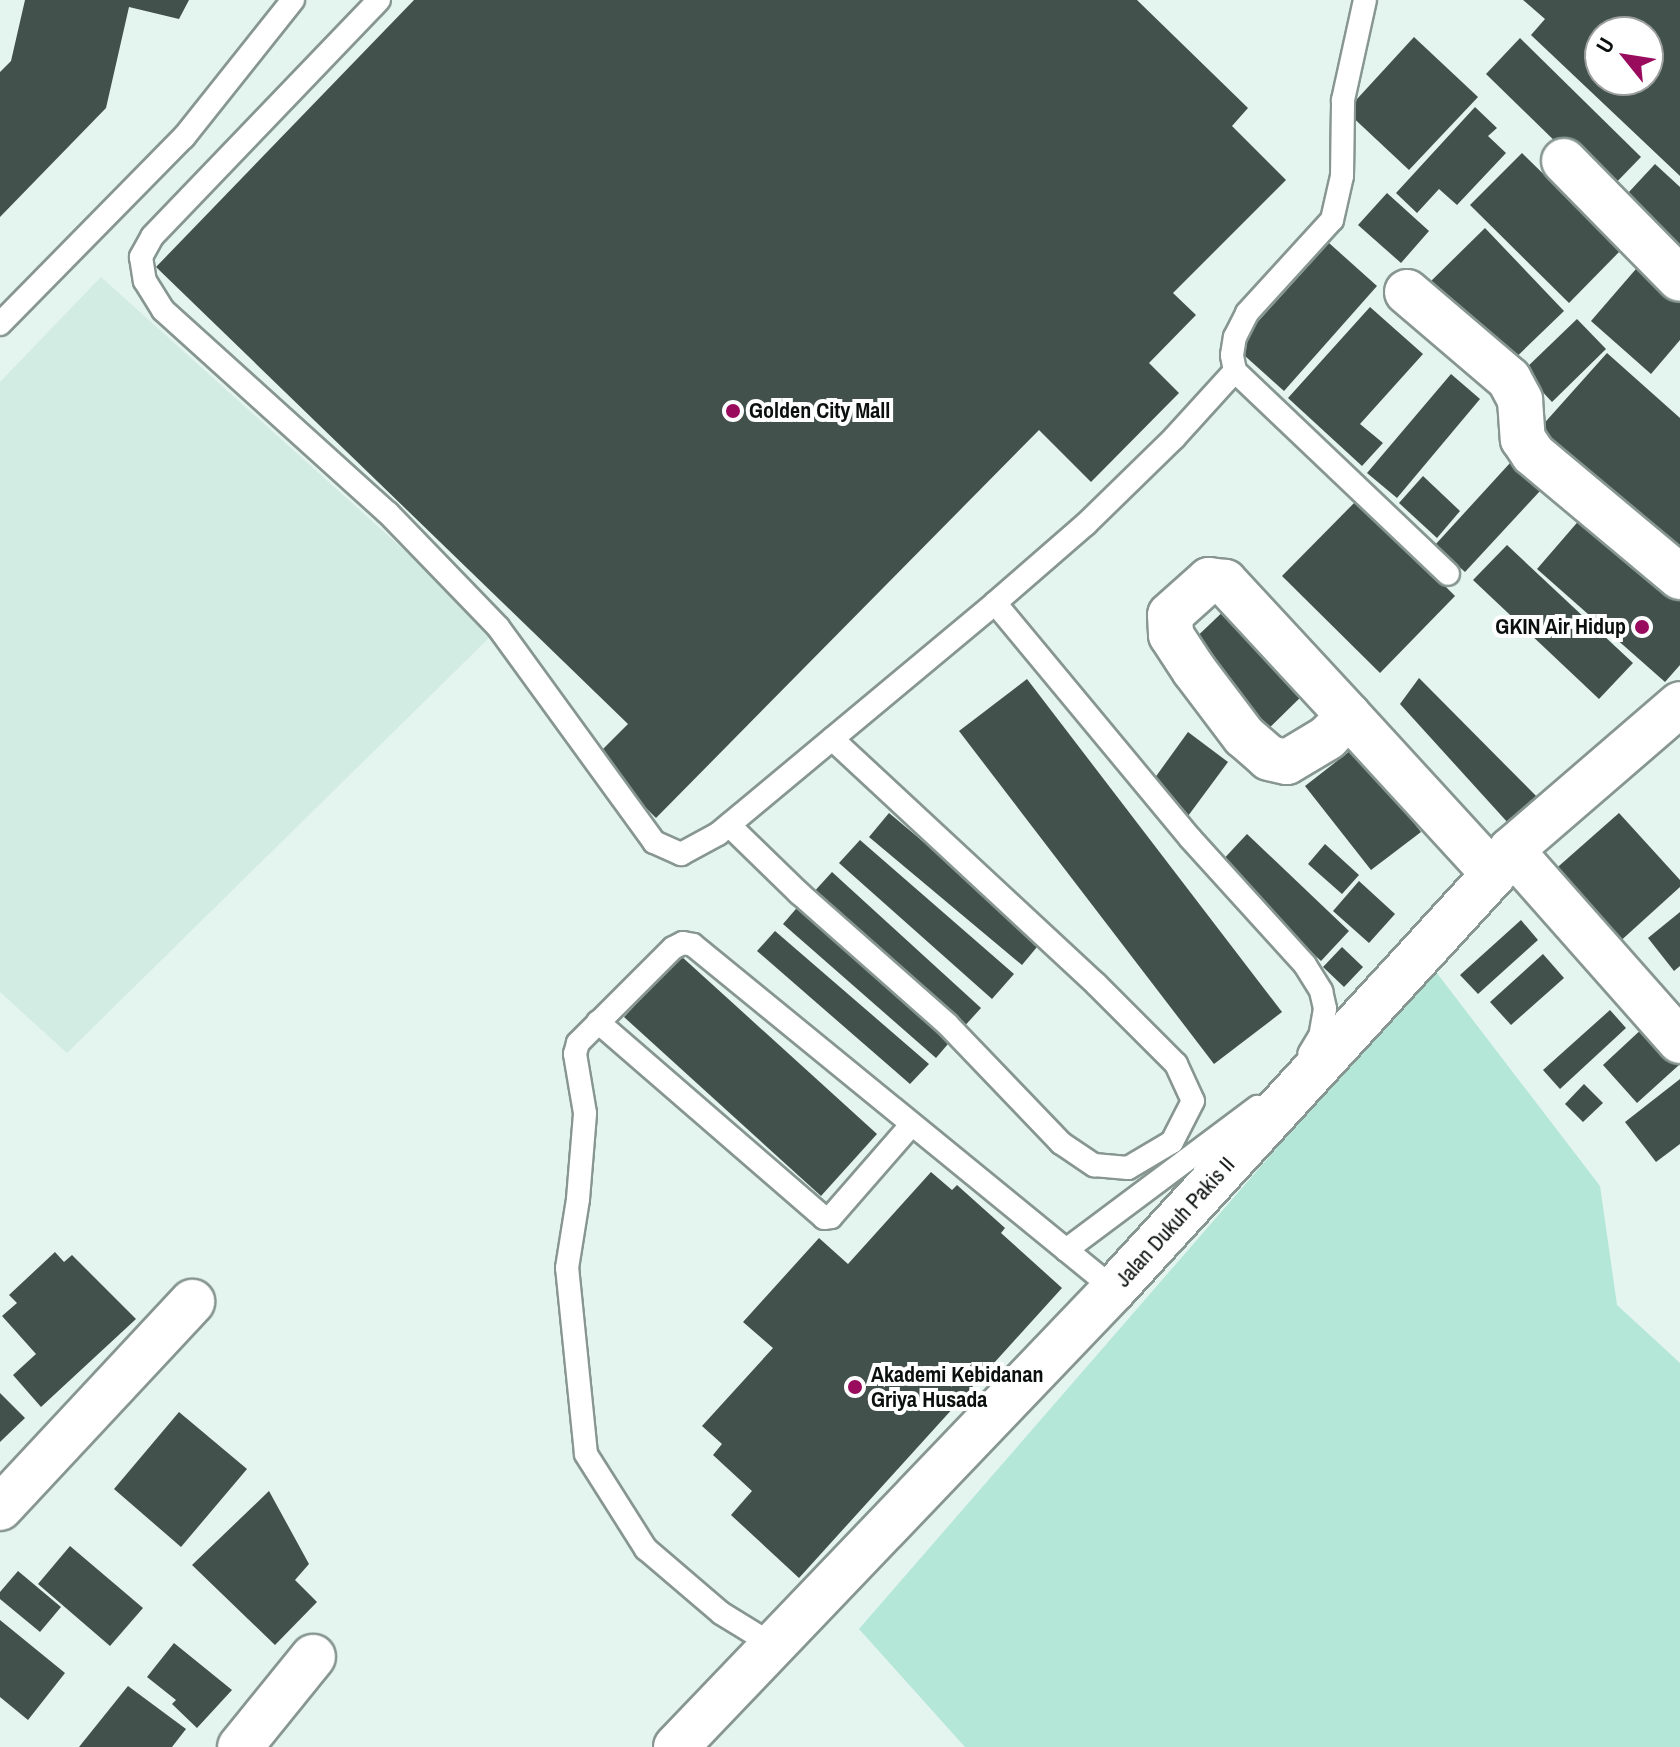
<!DOCTYPE html>
<html>
<head>
<meta charset="utf-8">
<style>
	body { margin:0 }
	#map { position:relative; width:1680px; height:1747px; overflow:hidden; background:#e4f4ef; font-family:"Archivo Narrow",sans-serif }
	div>[style] { position:absolute }
	.built>* { inset:0; background:#d2ebe3 }
	.green>* { inset:0; background:#b4e7d7 }
	.building>* { inset:0; background:#43514d }
	.roads { filter:drop-shadow(2px 0 #879691) drop-shadow(-2px 0 #879691) drop-shadow(0 2px #879691) drop-shadow(0 -2px #879691) }
	.service>* { height:22px; margin:-11px; padding:0 11px; transform-origin:11px; border-radius:11px; background:#fff }
	.minor>* { height:44px; margin:-22px; padding:0 22px; transform-origin:22px; border-radius:22px; background:#fff }
	.dots>* { width:22px; height:22px; translate:-50% -50%; box-sizing:border-box; border:4px solid #fff; border-radius:50% }
	span { translate:-50% -50%; white-space:nowrap; text-align:center; line-height:1.15; -webkit-text-stroke:8px #fff; paint-order:stroke }
	.poi-label { font-size:22px; color:#0b100f; font-weight:700 }
	.left { translate:0 -50%; text-align:left }
	.right { translate:-100% -50%; text-align:right }
	.street-label { font-size:22px; color:#0b100f }
	.north { position:absolute; left:1584px; top:16px; width:80px; height:80px; box-sizing:border-box; background:#fff; border:2px solid #9d9f9f; border-radius:50%; rotate:300deg; font-size:22px; font-weight:700; line-height:32px; text-align:center; color:#0b100f }
	.north::after { content:''; display:block; margin:auto; width:28px; height:36px; background:#990b5d; clip-path:polygon(50% 0,100% 100%,50% 72%,0 100%) }
</style>
</head>
<body>
<div id="map">
	<div class="built">
		<div style="clip-path:polygon(101px 277px,495px 632px,67px 1053px,0 992px,0 382px)"></div>
	</div>
	<div class="green">
		<div style="clip-path:polygon(1433px 968px,1600px 1186px,1617px 1305px,1680px 1363px,1680px 1747px,965px 1747px,859px 1629px)"></div>
	</div>
	<div class="building">
		<div style="clip-path:polygon(25px 0,189px 0,179px 19px,129px 7px,106px 108px,0 217px,0 72px,11px 61px)"></div>
		<div style="clip-path:polygon(414px 0,1137px 0,1248px 108px,1232px 126px,1286px 180px,1173px 293px,1196px 315px,1149px 363px,1179px 393px,1091px 482px,1039px 430px,656px 818px,595px 757px,628px 724px,156px 267px)"></div>
		<div style="clip-path:polygon(evenodd,1523px 0,1680px 0,1680px 176px,1531px 35px,1545px 19px,1523px 0,1600px 32px,1648px 32px,1648px 80px,1600px 80px,1600px 32px)"></div>
		<div style="clip-path:polygon(1414px 37px,1478px 97px,1409px 170px,1346px 111px)"></div>
		<div style="clip-path:polygon(1520px 38px,1641px 157px,1607px 192px,1486px 74px)"></div>
		<div style="clip-path:polygon(1475px 107px,1497px 128px,1488px 136px,1506px 153px,1457px 205px,1439px 189px,1417px 213px,1396px 193px)"></div>
		<div style="clip-path:polygon(1522px 153px,1621px 250px,1569px 303px,1470px 205px)"></div>
		<div style="clip-path:polygon(1655px 164px,1680px 187px,1680px 267px,1615px 207px)"></div>
		<div style="clip-path:polygon(1387px 193px,1429px 231px,1401px 263px,1358px 225px)"></div>
		<div style="clip-path:polygon(1485px 228px,1564px 311px,1506px 367px,1427px 285px)"></div>
		<div style="clip-path:polygon(1329px 243px,1377px 286px,1284px 391px,1235px 347px)"></div>
		<div style="clip-path:polygon(1642px 262px,1680px 296px,1680px 340px,1651px 374px,1591px 321px)"></div>
		<div style="clip-path:polygon(1370px 307px,1423px 354px,1360px 424px,1383px 443px,1362px 466px,1288px 398px)"></div>
		<div style="clip-path:polygon(1577px 319px,1606px 349px,1552px 402px,1523px 371px)"></div>
		<div style="clip-path:polygon(1607px 353px,1680px 418px,1680px 570px,1531px 438px)"></div>
		<div style="clip-path:polygon(1451px 374px,1480px 399px,1397px 498px,1367px 473px)"></div>
		<div style="clip-path:polygon(1510px 463px,1540px 491px,1465px 572px,1435px 545px)"></div>
		<div style="clip-path:polygon(1423px 476px,1460px 511px,1437px 538px,1399px 503px)"></div>
		<div style="clip-path:polygon(1358px 499px,1455px 596px,1380px 673px,1282px 576px)"></div>
		<div style="clip-path:polygon(1588px 510px,1680px 589px,1680px 665px,1665px 682px,1537px 569px)"></div>
		<div style="clip-path:polygon(1507px 545px,1633px 663px,1599px 699px,1473px 580px)"></div>
		<div style="clip-path:polygon(1230px 605px,1309px 689px,1263px 734px,1187px 646px)"></div>
		<div style="clip-path:polygon(1419px 678px,1547px 807px,1519px 835px,1400px 704px)"></div>
		<div style="clip-path:polygon(1027px 679px,1282px 1012px,1214px 1064px,959px 731px)"></div>
		<div style="clip-path:polygon(1188px 732px,1228px 762px,1188px 816px,1149px 786px)"></div>
		<div style="clip-path:polygon(1355px 747px,1421px 832px,1371px 870px,1305px 786px)"></div>
		<div style="clip-path:polygon(889px 813px,1042px 941px,1022px 965px,869px 837px)"></div>
		<div style="clip-path:polygon(1619px 813px,1680px 880px,1680px 887px,1616px 945px,1551px 873px)"></div>
		<div style="clip-path:polygon(1247px 834px,1349px 931px,1321px 961px,1218px 865px)"></div>
		<div style="clip-path:polygon(860px 840px,1014px 974px,992px 999px,839px 863px)"></div>
		<div style="clip-path:polygon(1325px 844px,1359px 875px,1342px 894px,1308px 864px)"></div>
		<div style="clip-path:polygon(832px 872px,981px 1008px,961px 1030px,812px 894px)"></div>
		<div style="clip-path:polygon(1359px 881px,1395px 914px,1369px 943px,1333px 911px)"></div>
		<div style="clip-path:polygon(801px 903px,954px 1037px,936px 1058px,783px 924px)"></div>
		<div style="clip-path:polygon(1680px 912px,1680px 966px,1674px 971px,1648px 938px)"></div>
		<div style="clip-path:polygon(1521px 920px,1538px 940px,1478px 994px,1460px 975px)"></div>
		<div style="clip-path:polygon(775px 931px,929px 1064px,910px 1084px,757px 951px)"></div>
		<div style="clip-path:polygon(1342px 947px,1363px 967px,1344px 987px,1323px 967px)"></div>
		<div style="clip-path:polygon(1543px 954px,1564px 978px,1511px 1025px,1490px 1002px)"></div>
		<div style="clip-path:polygon(681px 956px,877px 1134px,821px 1196px,624px 1017px)"></div>
		<div style="clip-path:polygon(1610px 1010px,1626px 1028px,1560px 1089px,1543px 1070px)"></div>
		<div style="clip-path:polygon(1645px 1026px,1679px 1065px,1637px 1103px,1603px 1065px)"></div>
		<div style="clip-path:polygon(1680px 1079px,1680px 1144px,1656px 1162px,1625px 1122px)"></div>
		<div style="clip-path:polygon(1584px 1084px,1603px 1103px,1583px 1122px,1565px 1104px)"></div>
		<div style="clip-path:polygon(931px 1172px,952px 1190px,957px 1185px,1005px 1228px,1001px 1233px,1062px 1288px,799px 1578px,731px 1515px,752px 1491px,713px 1455px,722px 1444px,702px 1426px,773px 1348px,743px 1322px,819px 1238px,848px 1264px)"></div>
		<div style="clip-path:polygon(55px 1252px,64px 1262px,72px 1255px,136px 1319px,41px 1407px,13px 1375px,36px 1354px,2px 1316px,17px 1303px,9px 1295px)"></div>
		<div style="clip-path:polygon(0 1393px,25px 1418px,0 1442px)"></div>
		<div style="clip-path:polygon(179px 1412px,247px 1469px,181px 1547px,114px 1489px)"></div>
		<div style="clip-path:polygon(269px 1491px,309px 1564px,295px 1580px,317px 1602px,275px 1645px,192px 1565px)"></div>
		<div style="clip-path:polygon(70px 1546px,143px 1608px,110px 1646px,38px 1584px)"></div>
		<div style="clip-path:polygon(18px 1571px,61px 1607px,40px 1632px,0 1599px,0 1592px)"></div>
		<div style="clip-path:polygon(0 1620px,65px 1673px,28px 1720px,0 1697px)"></div>
		<div style="clip-path:polygon(174px 1643px,232px 1690px,197px 1728px,172px 1704px,176px 1700px,147px 1677px)"></div>
		<div style="clip-path:polygon(128px 1686px,186px 1729px,172px 1747px,79px 1747px)"></div>
	</div>
	<div class="roads">
		<div class="service">
			<div style="left:379px;top:0;width:328px;rotate:133.8deg"></div>
			<div style="left:152px;top:237px;width:23px;rotate:119deg"></div>
			<div style="left:141px;top:257px;width:24px;rotate:81deg"></div>
			<div style="left:145px;top:281px;width:34px;rotate:58deg"></div>
			<div style="left:163px;top:310px;width:303px;rotate:42.1deg"></div>
			<div style="left:388px;top:513px;width:158px;rotate:46deg"></div>
			<div style="left:498px;top:627px;width:266px;rotate:54deg"></div>
			<div style="left:654px;top:842px;width:30px;rotate:24deg"></div>
			<div style="left:681px;top:854px;width:42px;rotate:-28.4deg"></div>
			<div style="left:718px;top:834px;width:361px;rotate:-39.8deg"></div>
			<div style="left:995px;top:603px;width:121px;rotate:-41deg"></div>
			<div style="left:1086px;top:524px;width:123px;rotate:-44.3deg"></div>
			<div style="left:1174px;top:438px;width:91px;rotate:-47.7deg"></div>
			<div style="left:1235px;top:371px;width:16px;rotate:-101deg"></div>
			<div style="left:1232px;top:355px;width:18px;rotate:-81deg"></div>
			<div style="left:1235px;top:337px;width:27px;rotate:-63deg"></div>
			<div style="left:1247px;top:313px;width:126px;rotate:-47.6deg"></div>
			<div style="left:1332px;top:220px;width:45px;rotate:-77.2deg"></div>
			<div style="left:1342px;top:176px;width:76px;rotate:-89.2deg"></div>
			<div style="left:1343px;top:100px;width:102px;rotate:-77.6deg"></div>
			<div style="left:0;top:324px;width:262px;rotate:-45.5deg"></div>
			<div style="left:184px;top:137px;width:175px;rotate:-51.5deg"></div>
			<div style="left:1235px;top:371px;width:294px;rotate:43.6deg"></div>
			<div style="left:995px;top:603px;width:305px;rotate:50.3deg"></div>
			<div style="left:1190px;top:838px;width:171px;rotate:47.8deg"></div>
			<div style="left:1305px;top:965px;width:31px;rotate:58deg"></div>
			<div style="left:1321px;top:991px;width:18px;rotate:77deg"></div>
			<div style="left:1325px;top:1009px;width:27px;rotate:100deg"></div>
			<div style="left:1320px;top:1036px;width:21px;rotate:121deg"></div>
			<div style="left:729px;top:825px;width:98px;rotate:44.2deg"></div>
			<div style="left:799px;top:893px;width:198px;rotate:41.5deg"></div>
			<div style="left:947px;top:1024px;width:165px;rotate:46.2deg"></div>
			<div style="left:1061px;top:1143px;width:40px;rotate:34deg"></div>
			<div style="left:1094px;top:1165px;width:34px;rotate:5deg"></div>
			<div style="left:1128px;top:1168px;width:51px;rotate:-30.6deg"></div>
			<div style="left:1172px;top:1142px;width:46px;rotate:-62.9deg"></div>
			<div style="left:1193px;top:1101px;width:41px;rotate:-114.7deg"></div>
			<div style="left:1176px;top:1064px;width:113px;rotate:-135deg"></div>
			<div style="left:1096px;top:984px;width:360px;rotate:-137.1deg"></div>
			<div style="left:598px;top:1022px;width:299px;rotate:40.9deg"></div>
			<div style="left:824px;top:1218px;width:7px;rotate:-8deg"></div>
			<div style="left:831px;top:1217px;width:123px;rotate:-48.9deg"></div>
			<div style="left:1066px;top:1250px;width:239px;rotate:-36.8deg"></div>
			<div style="left:773px;top:1645px;width:61px;rotate:-148.4deg"></div>
			<div style="left:721px;top:1613px;width:99px;rotate:-139.5deg"></div>
			<div style="left:646px;top:1549px;width:112px;rotate:-122.3deg"></div>
			<div style="left:586px;top:1454px;width:187px;rotate:-95.8deg"></div>
			<div style="left:567px;top:1268px;width:70px;rotate:-80.9deg"></div>
			<div style="left:578px;top:1199px;width:86px;rotate:-85.3deg"></div>
			<div style="left:585px;top:1113px;width:60px;rotate:-99.6deg"></div>
			<div style="left:575px;top:1054px;width:11px;rotate:-75deg"></div>
			<div style="left:578px;top:1043px;width:134px;rotate:-45deg"></div>
			<div style="left:673px;top:948px;width:11px;rotate:-27deg"></div>
			<div style="left:683px;top:943px;width:10px;rotate:11deg"></div>
			<div style="left:693px;top:945px;width:544px;rotate:39.25deg"></div>
		</div>
		<div class="minor">
			<div style="left:1564px;top:161px;width:165px;rotate:45.5deg"></div>
			<div style="left:1407px;top:292px;width:134px;rotate:40.5deg"></div>
			<div style="left:1509px;top:379px;width:24px;rotate:62deg"></div>
			<div style="left:1520px;top:400px;width:39px;rotate:86deg"></div>
			<div style="left:1523px;top:439px;width:18px;rotate:56deg"></div>
			<div style="left:1533px;top:454px;width:192px;rotate:39.9deg"></div>
			<div style="left:1349px;top:716px;width:183px;rotate:-132.8deg"></div>
			<div style="left:1225px;top:582px;width:16px;rotate:-173deg"></div>
			<div style="left:1209px;top:580px;width:52px;rotate:138.1deg"></div>
			<div style="left:1170px;top:615px;width:20px;rotate:87deg"></div>
			<div style="left:1171px;top:635px;width:42px;rotate:56.7deg"></div>
			<div style="left:1194px;top:670px;width:83px;rotate:52.9deg"></div>
			<div style="left:1244px;top:736px;width:33px;rotate:41deg"></div>
			<div style="left:1269px;top:758px;width:18px;rotate:13deg"></div>
			<div style="left:1287px;top:762px;width:47px;rotate:-31deg"></div>
			<div style="left:1327px;top:738px;width:31px;rotate:-45deg"></div>
			<div style="left:1349px;top:716px;width:214px;rotate:47.5deg"></div>
			<div style="left:1511px;top:850px;width:255px;rotate:48.5deg"></div>
			<div style="left:0;top:1508px;width:282px;rotate:-47deg"></div>
			<div style="left:240px;top:1747px;width:116px;rotate:-51deg"></div>
			<div style="left:676px;top:1747px;width:634px;rotate:-46.28deg"></div>
			<div style="left:1114px;top:1289px;width:563px;rotate:-47.52deg"></div>
			<div style="left:1494px;top:874px;width:29px;rotate:-55deg"></div>
			<div style="left:1511px;top:850px;width:223px;rotate:-40.8deg"></div>
		</div>
	</div>
	<div class="dots">
		<div style="left:733px;top:411px;background:#990b5d"></div>
		<div style="left:1642px;top:627px;background:#990b5d"></div>
		<div style="left:855px;top:1387px;background:#990b5d"></div>
	</div>
	<div class="poi-label">
		<span class="left" style="left:749px;top:411px">Golden City Mall</span>
		<span class="right" style="left:1626px;top:627px">GKIN Air Hidup</span>
		<span class="left" style="left:871px;top:1387px">Akademi Kebidanan<br>Griya Husada</span>
	</div>
	<div class="street-label">
		<span style="left:1175px;top:1222px;rotate:-48deg">Jalan Dukuh Pakis II</span>
	</div>
	<div class="north">U</div>
</div>
</body>
</html>
